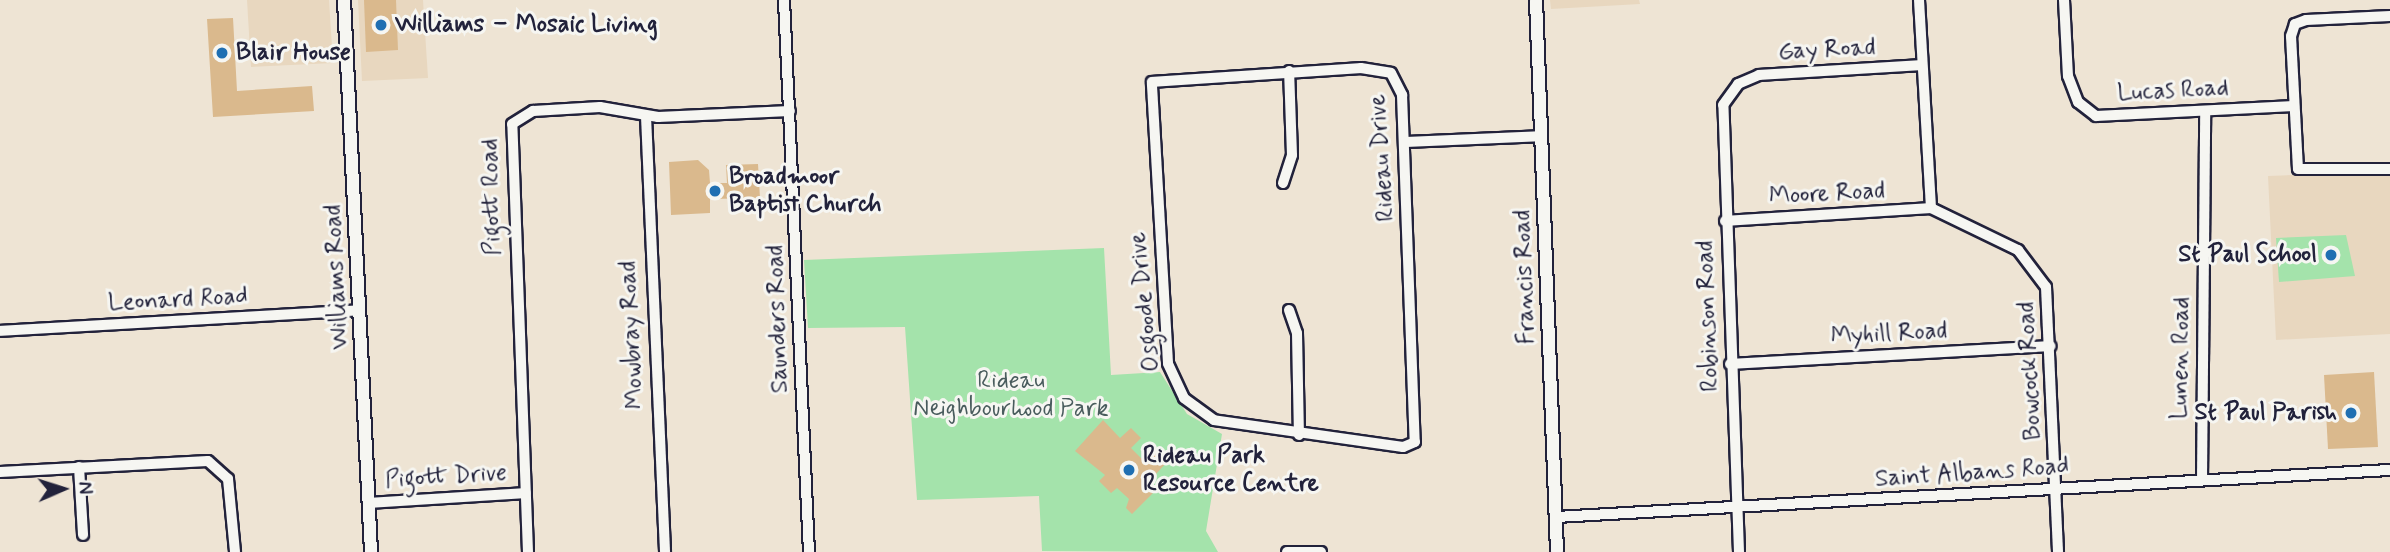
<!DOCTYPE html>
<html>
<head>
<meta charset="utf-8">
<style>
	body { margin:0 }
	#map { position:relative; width:2390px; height:552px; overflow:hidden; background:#eee4d4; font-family:Mynerve,sans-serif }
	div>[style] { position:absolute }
	.built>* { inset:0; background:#e8d7bf }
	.green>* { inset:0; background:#a4e3ab }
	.building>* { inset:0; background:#dab98d }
	.roads { filter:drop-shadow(2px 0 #22223b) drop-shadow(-2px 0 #22223b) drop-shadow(0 2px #22223b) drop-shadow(0 -2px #22223b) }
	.minor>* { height:10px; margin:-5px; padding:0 5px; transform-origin:5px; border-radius:5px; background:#f6f6f2 }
	.tertiary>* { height:12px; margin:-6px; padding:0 6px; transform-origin:6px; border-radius:6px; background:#f6f6f2 }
	.dots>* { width:19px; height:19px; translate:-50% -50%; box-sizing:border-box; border:4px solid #f6f6f2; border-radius:50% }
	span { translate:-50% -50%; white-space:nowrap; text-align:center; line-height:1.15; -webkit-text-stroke:6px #f6f6f2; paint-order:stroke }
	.poi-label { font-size:24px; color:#22223b; font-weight:700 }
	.left { translate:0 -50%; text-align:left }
	.right { translate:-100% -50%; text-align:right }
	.street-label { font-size:24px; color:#22223b }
	.park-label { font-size:24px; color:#495c5d }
	.north { position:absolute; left:28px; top:454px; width:70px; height:70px; -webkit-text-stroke:5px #f6f6f2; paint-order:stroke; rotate:87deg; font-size:19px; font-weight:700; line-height:28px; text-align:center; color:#22223b }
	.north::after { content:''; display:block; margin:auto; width:24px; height:32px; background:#22223b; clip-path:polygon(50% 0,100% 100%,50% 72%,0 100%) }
</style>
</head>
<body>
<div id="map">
	<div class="built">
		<div style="clip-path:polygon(247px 0,329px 0,333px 63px,251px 67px)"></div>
		<div style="clip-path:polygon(358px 0,423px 0,428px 78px,362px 81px)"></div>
		<div style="clip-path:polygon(1550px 0,1639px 0,1640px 4px,1551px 9px)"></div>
		<div style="clip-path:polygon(2390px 171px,2390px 334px,2276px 340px,2268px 176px)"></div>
	</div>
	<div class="green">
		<div style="clip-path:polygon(2346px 235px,2355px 276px,2279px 282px,2276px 238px)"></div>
		<div style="clip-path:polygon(1104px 248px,1111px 375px,1160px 372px,1187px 414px,1222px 434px,1206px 531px,1218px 552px,1042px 551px,1039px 496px,917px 500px,905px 327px,808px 328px,804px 260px)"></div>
	</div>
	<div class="building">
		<div style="clip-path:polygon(364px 0,396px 0,398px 50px,366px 52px)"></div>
		<div style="clip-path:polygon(233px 18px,237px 91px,312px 86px,314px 111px,213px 117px,207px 19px)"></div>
		<div style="clip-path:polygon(698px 160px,709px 170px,710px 183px,727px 183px,726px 165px,758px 164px,760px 198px,710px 199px,710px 213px,671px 215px,669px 162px)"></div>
		<div style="clip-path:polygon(2374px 372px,2378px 447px,2328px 449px,2324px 375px)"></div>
		<div style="clip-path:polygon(1103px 420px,1120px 438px,1131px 428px,1141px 438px,1131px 448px,1145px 462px,1155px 452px,1166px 463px,1147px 484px,1153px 493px,1132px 514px,1126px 508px,1129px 499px,1117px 488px,1111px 493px,1099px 481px,1105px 475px,1075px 451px)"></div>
	</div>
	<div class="roads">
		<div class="minor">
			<div style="left:784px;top:0;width:553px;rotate:87.41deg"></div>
			<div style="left:1919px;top:0;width:208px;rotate:86.7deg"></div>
			<div style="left:1931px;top:208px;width:97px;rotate:25.8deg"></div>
			<div style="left:2018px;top:250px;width:46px;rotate:52.9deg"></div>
			<div style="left:2046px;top:287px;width:265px;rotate:87.4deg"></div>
			<div style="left:2064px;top:0;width:76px;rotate:87deg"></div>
			<div style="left:2068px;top:76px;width:28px;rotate:69deg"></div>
			<div style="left:2078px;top:102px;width:23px;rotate:38deg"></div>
			<div style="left:2096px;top:116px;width:198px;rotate:-2.9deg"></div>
			<div style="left:2390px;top:16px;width:84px;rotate:177.3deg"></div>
			<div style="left:2306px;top:20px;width:12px;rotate:160deg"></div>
			<div style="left:2295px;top:24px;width:13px;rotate:108deg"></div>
			<div style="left:2291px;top:36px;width:133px;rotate:87deg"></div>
			<div style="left:2298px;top:169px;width:92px"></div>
			<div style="left:1361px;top:68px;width:30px;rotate:9deg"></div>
			<div style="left:1391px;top:73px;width:25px;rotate:63deg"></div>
			<div style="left:1402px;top:95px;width:347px;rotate:87.9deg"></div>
			<div style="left:1415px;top:442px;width:13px;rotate:157deg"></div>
			<div style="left:1403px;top:447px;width:191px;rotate:-171.9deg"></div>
			<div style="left:1214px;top:420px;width:37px;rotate:-144deg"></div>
			<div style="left:1184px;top:398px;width:38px;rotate:-115deg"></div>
			<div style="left:1168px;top:363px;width:281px;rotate:-93.3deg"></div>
			<div style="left:1152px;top:82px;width:209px;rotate:-3.8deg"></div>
			<div style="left:646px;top:116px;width:436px;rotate:87.5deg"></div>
			<div style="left:1405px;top:142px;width:135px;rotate:-2.5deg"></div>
			<div style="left:1283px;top:183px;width:29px;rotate:-72deg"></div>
			<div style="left:1292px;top:155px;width:84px;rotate:-92deg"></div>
			<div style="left:1725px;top:221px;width:206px;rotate:-3.6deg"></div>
			<div style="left:1289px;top:310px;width:24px;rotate:71deg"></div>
			<div style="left:1297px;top:333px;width:102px;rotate:88.9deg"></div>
			<div style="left:0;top:331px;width:360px;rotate:-3.3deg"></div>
			<div style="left:1730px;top:364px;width:321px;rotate:-3.2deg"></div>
			<div style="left:79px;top:467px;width:68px;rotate:86.6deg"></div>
			<div style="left:0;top:472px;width:208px;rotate:-3deg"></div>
			<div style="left:208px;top:461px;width:27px;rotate:42deg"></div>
			<div style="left:228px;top:479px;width:73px;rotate:84.5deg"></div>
			<div style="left:2202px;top:480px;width:369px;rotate:-89.5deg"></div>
			<div style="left:369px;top:503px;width:157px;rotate:-3.6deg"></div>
			<div style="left:1556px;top:517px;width:835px;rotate:-3.23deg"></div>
			<div style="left:528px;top:552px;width:428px;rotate:-92.1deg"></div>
			<div style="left:512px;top:124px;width:25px;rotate:-32deg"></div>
			<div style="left:533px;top:111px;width:67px;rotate:-3.4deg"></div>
			<div style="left:600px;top:107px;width:59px;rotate:9.8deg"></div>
			<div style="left:658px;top:117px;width:132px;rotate:-2.6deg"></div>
			<div style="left:1287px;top:552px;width:34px"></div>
			<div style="left:1739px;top:552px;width:447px;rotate:-92deg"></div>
			<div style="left:1723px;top:105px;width:26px;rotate:-54deg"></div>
			<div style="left:1738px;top:84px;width:23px;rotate:-23deg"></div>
			<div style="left:1759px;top:75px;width:163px;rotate:-3.5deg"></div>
		</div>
		<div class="tertiary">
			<div style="left:344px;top:0;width:553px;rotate:87.2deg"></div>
			<div style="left:1536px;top:0;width:552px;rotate:87.82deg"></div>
		</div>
	</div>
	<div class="dots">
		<div style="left:381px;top:25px;background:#1f6fb2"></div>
		<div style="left:222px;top:53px;background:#1f6fb2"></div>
		<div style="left:715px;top:191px;background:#1f6fb2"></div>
		<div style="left:2331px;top:255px;background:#1f6fb2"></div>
		<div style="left:2351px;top:413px;background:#1f6fb2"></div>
		<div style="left:1129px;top:470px;background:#1f6fb2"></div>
	</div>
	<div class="poi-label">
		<span class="left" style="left:395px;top:25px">Williams – Mosaic Living</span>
		<span class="left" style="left:236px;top:53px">Blair House</span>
		<span class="left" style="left:729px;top:191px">Broadmoor<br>Baptist Church</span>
		<span class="right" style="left:2317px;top:255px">St Paul School</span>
		<span class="right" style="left:2337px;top:413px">St Paul Parish</span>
		<span class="left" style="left:1143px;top:470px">Rideau Park<br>Resource Centre</span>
	</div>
	<div class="street-label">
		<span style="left:1827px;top:50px;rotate:-3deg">Gay Road</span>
		<span style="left:2173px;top:91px;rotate:-3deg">Lucas Road</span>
		<span style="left:1382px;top:158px;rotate:-94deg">Rideau Drive</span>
		<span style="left:1827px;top:194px;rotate:-3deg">Moore Road</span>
		<span style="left:492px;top:197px;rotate:-92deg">Pigott Road</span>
		<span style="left:337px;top:277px;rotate:-93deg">Williams Road</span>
		<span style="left:1525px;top:277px;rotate:-92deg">Francis Road</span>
		<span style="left:178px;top:300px;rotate:-3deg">Leonard Road</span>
		<span style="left:1145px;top:302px;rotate:-96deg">Osgoode Drive</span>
		<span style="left:1708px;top:316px;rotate:-92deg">Robinson Road</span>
		<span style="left:778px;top:319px;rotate:-92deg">Saunders Road</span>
		<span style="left:1889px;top:334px;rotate:-3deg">Myhill Road</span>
		<span style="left:632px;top:335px;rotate:-93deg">Mowbray Road</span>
		<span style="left:2181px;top:358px;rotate:-89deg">Lunen Road</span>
		<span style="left:2030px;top:371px;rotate:-93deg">Bowcock Road</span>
		<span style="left:1972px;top:473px;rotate:-4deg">Saint Albans Road</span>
		<span style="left:446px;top:477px;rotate:-4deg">Pigott Drive</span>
	</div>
	<div class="park-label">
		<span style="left:1011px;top:395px">Rideau<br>Neighbourhood Park</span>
	</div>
	<div class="north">N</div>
</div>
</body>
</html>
